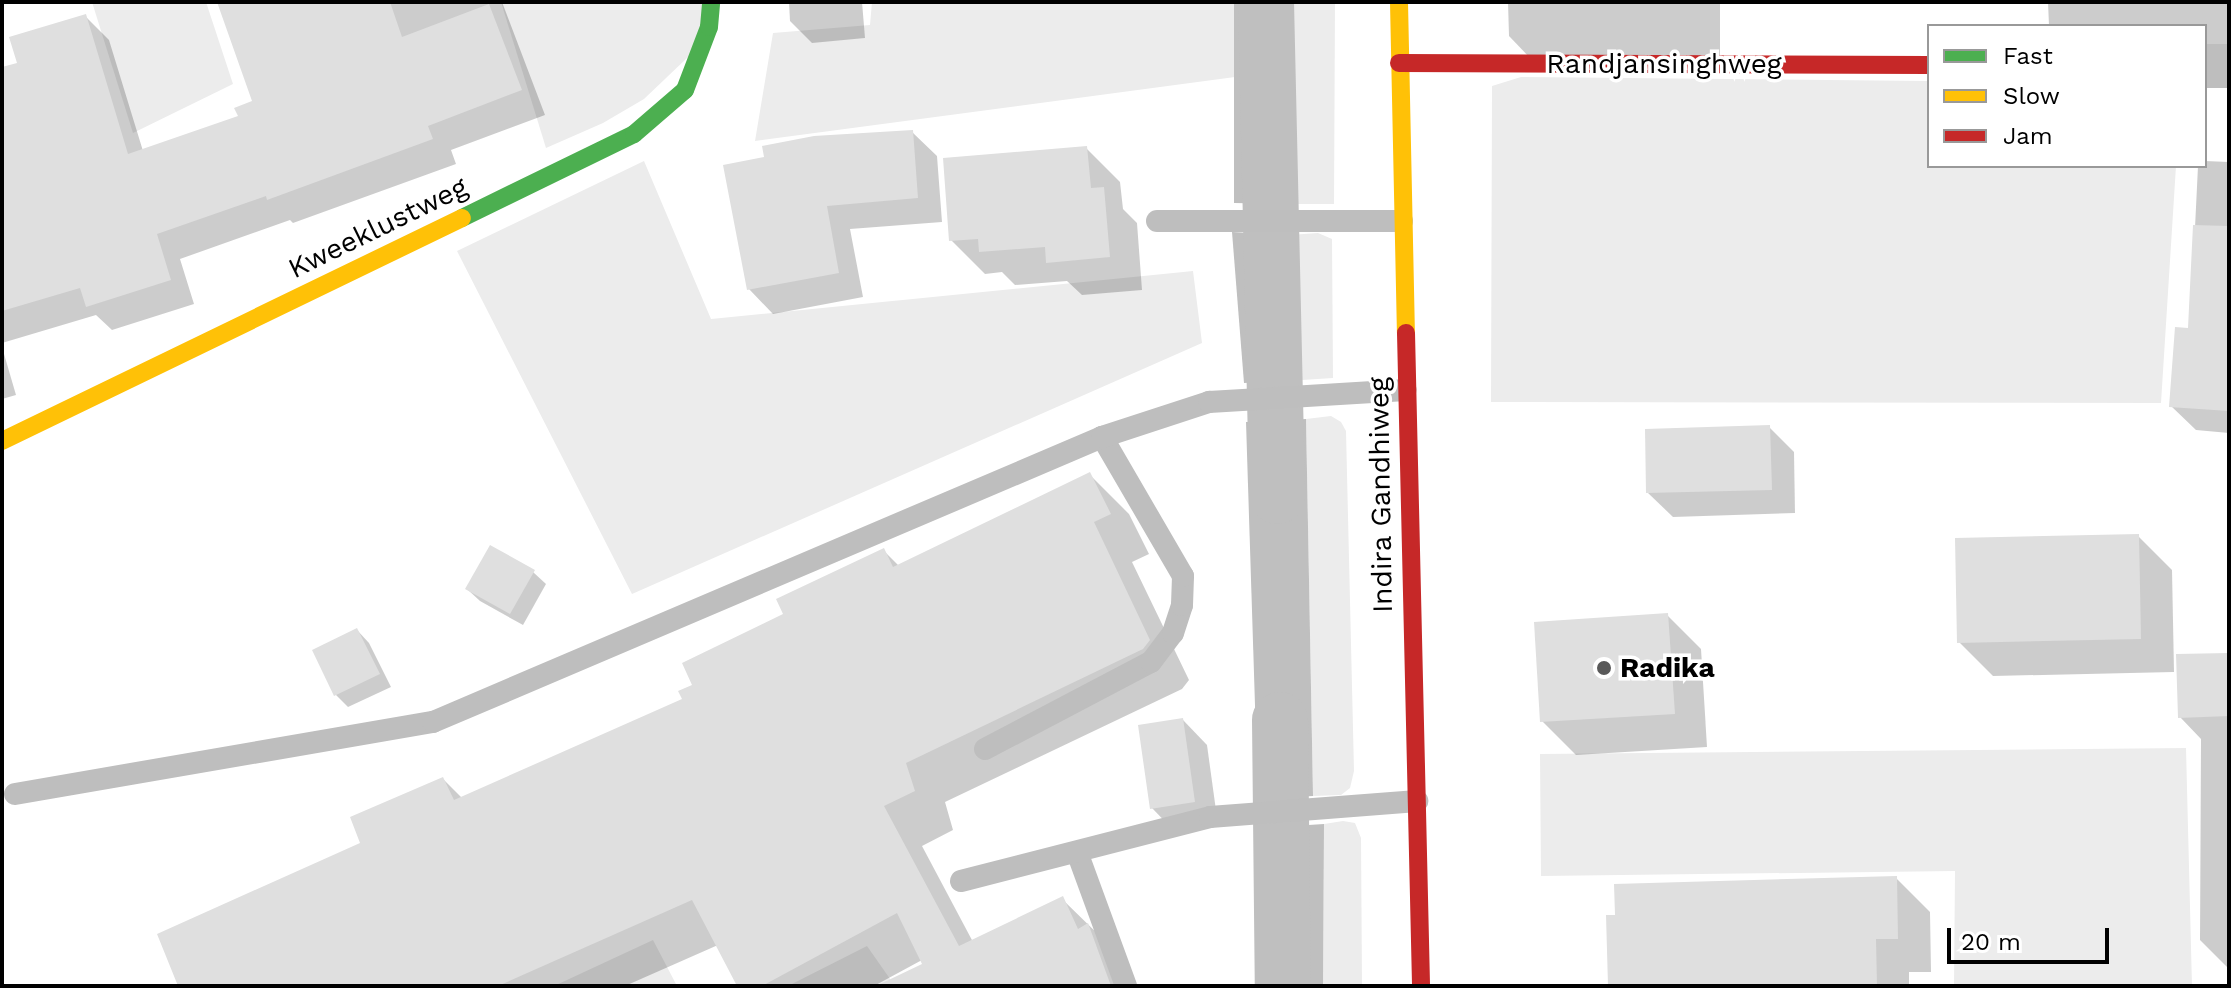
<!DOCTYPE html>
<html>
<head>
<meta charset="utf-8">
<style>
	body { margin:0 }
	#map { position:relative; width:2231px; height:988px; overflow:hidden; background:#fff; font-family:"Work Sans",sans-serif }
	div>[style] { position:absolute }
	.green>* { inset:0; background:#ececec }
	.water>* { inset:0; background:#bfbfbf }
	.shadow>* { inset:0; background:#0003 }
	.canal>* { height:56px; margin:-28px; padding:0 28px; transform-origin:28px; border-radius:28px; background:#bfbfbf }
	.building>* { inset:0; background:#dfdfdf }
	.lane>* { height:22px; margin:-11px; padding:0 11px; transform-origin:11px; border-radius:11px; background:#bebebe }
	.street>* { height:44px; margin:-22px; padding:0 22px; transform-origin:22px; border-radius:22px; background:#bebebe }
	.fast>* { height:18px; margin:-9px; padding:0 9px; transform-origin:9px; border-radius:9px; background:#4caf50 }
	.slow>* { height:18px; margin:-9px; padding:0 9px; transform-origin:9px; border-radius:9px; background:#ffc107 }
	.jam>* { height:18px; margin:-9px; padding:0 9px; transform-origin:9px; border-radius:9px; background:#c62828 }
	.dots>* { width:22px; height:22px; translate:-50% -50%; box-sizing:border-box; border:4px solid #fff; border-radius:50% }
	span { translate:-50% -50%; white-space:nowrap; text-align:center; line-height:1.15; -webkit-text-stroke:7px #fff; paint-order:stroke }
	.street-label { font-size:28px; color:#000 }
	.poi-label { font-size:28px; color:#000; font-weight:700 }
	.left { translate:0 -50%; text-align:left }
	.frame { position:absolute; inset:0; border:4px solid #000; pointer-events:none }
	.legend { position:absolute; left:1927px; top:24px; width:280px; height:144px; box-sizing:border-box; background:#fff; border:2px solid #999; margin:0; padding:10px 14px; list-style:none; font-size:24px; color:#000 }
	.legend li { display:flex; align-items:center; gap:16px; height:40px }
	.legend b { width:40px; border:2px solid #999 }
	.scale { position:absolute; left:1947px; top:928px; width:162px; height:36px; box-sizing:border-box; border:4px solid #000; border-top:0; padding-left:10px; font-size:24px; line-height:28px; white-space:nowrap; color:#000; -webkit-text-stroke:6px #fff; paint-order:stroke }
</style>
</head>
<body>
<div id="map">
	<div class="green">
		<div style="clip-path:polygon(92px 2px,206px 2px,233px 84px,133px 133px)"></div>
		<div style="clip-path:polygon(501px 2px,721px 2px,708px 38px,644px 99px,603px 123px,546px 148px)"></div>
		<div style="clip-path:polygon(872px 2px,1234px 2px,1235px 77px,755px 141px,773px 33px,870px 25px)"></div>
		<div style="clip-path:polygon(1292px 2px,1335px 2px,1334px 204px,1294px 204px)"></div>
		<div style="clip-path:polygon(1521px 77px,1929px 81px,1929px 166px,2176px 166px,2161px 403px,1491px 402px,1492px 86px)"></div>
		<div style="clip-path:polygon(644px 161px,711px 319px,1193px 271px,1202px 343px,632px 594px,457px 251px)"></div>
		<div style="clip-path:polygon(1318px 233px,1332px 239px,1333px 378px,1302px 380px,1290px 235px)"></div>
		<div style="clip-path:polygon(1331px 416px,1341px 422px,1346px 431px,1354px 771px,1350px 788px,1341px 795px,1313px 796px,1306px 419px)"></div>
		<div style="clip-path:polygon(2186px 748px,2192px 986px,1954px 986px,1955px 871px,1541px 876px,1540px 754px)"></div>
		<div style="clip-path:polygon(1343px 821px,1355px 823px,1361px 838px,1362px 986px,1323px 986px,1324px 824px)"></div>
		<div style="clip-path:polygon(653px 940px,677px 986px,554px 986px)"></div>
		<div style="clip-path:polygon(867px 946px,895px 986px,788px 986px)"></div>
	</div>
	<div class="water">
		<div style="clip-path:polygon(1234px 2px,1292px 2px,1294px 204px,1234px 203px)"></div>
		<div style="clip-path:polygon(1232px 232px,1290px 235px,1302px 380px,1244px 383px)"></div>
		<div style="clip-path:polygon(1306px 419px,1313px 796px,1258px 799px,1246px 422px)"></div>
		<div style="clip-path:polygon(1324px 824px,1323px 986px,1269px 986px,1262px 828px)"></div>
	</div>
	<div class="shadow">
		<div style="clip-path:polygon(219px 2px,502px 2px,545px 115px,451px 150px,456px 164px,293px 223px,290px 220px,180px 259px,194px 304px,112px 330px,96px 315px,2px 343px,2px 69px,20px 64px,85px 16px,109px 40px,143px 151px,240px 118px,255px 102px)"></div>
		<div style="clip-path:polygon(789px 2px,862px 2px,865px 38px,812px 43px,790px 21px)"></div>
		<div style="clip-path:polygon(1508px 2px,1720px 2px,1720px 59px,1533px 61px,1509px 36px)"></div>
		<div style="clip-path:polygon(2048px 2px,2229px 2px,2229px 50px,2205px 57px,2205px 26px,2049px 26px)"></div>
		<div style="clip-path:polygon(912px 132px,937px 156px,942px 222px,850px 229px,863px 297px,773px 314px,749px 289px,726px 167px)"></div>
		<div style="clip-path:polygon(1086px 148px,1120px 182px,1123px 209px,1137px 223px,1142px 290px,1082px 295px,1067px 281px,1015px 285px,1002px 272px,985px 274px,951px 240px)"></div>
		<div style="clip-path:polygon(2205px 161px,2229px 162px,2229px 433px,2196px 430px,2171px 406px,2190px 330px,2198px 166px,2205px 166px)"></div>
		<div style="clip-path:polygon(2px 347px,16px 395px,2px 399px)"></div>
		<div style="clip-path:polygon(1769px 427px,1794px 452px,1795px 513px,1673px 517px,1648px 493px)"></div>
		<div style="clip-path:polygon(1090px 475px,1129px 514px,1149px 554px,1132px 562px,1189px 680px,1182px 689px,945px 802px,953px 830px,922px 846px,973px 942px,1062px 899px,1102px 938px,1135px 986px,934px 986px,922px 960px,874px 986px,740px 986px,718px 945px,625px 986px,180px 986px,443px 779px,462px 798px,685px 700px,695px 686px,786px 615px,883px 550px,899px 566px)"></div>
		<div style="clip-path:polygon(2138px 536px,2172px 570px,2174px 672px,1993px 676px,1959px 642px)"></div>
		<div style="clip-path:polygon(533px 572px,546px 584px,523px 625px,480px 601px,467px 589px)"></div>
		<div style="clip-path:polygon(1667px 615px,1701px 649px,1707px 747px,1576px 755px,1542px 721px)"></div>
		<div style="clip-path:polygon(357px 630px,369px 643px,391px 687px,348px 707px,336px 695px)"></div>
		<div style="clip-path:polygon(2229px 655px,2229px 969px,2200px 940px,2201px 739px,2180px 717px)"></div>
		<div style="clip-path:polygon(1183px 720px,1207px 745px,1218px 825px,1176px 833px,1152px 808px)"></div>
		<div style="clip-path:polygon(1896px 878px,1930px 912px,1931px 972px,1909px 972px,1909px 986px,1610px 986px)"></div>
	</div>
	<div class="canal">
		<div style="left:1266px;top:2px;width:494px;rotate:88.7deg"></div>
		<div style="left:1280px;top:720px;width:266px;rotate:89.4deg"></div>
	</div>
	<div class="building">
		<div style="clip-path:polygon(217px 2px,390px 2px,402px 37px,489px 4px,522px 90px,428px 126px,433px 139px,267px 200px,266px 196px,157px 234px,171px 280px,86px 307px,80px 288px,2px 311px,2px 67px,17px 63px,9px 37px,86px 14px,128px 154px,238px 116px,234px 108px,252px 101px)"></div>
		<div style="clip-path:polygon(913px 130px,918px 198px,827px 206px,839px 273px,747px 290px,723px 165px,764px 157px,762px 146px,814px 136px)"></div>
		<div style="clip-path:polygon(1087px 146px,1091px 188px,1104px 187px,1110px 257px,1046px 263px,1045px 247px,979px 252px,978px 239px,949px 241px,943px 158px)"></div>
		<div style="clip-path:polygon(2193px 225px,2229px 226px,2229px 411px,2169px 407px,2175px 327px,2188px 328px)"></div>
		<div style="clip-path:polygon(1770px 425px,1772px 490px,1646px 493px,1645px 429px)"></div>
		<div style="clip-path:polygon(1090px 472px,1111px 514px,1094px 522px,1150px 640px,1143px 649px,906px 763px,915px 791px,884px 806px,959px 946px,1063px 896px,1078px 929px,1088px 923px,1111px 986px,876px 986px,922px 964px,897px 913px,762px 986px,737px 986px,692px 900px,498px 986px,178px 986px,157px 934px,360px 843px,350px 817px,443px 777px,454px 800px,682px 699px,678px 691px,692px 685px,682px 663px,783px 614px,776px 599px,884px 548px,893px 567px)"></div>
		<div style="clip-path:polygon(2139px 534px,2141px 639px,1957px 643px,1955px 538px)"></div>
		<div style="clip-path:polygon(490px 545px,535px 570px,510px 614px,465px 589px)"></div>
		<div style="clip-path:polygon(1668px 613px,1675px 714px,1540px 722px,1534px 622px)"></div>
		<div style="clip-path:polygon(357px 628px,380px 674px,334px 696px,312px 650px)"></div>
		<div style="clip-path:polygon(2229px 653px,2229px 716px,2178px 718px,2176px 654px)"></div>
		<div style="clip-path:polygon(1183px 718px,1195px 802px,1150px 809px,1138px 725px)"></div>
		<div style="clip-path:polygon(1897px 876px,1898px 939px,1876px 939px,1877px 986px,1608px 986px,1606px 915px,1615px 915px,1614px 884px)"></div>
	</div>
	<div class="lane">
		<div style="left:1157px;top:221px;width:245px"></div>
		<div style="left:985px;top:749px;width:187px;rotate:-27.7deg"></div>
		<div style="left:1151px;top:662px;width:36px;rotate:-53deg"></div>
		<div style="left:1173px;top:633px;width:29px;rotate:-72deg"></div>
		<div style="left:1182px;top:605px;width:29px;rotate:-88deg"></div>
		<div style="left:1183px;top:576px;width:161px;rotate:-120.2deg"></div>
		<div style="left:15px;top:794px;width:424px;rotate:-9.8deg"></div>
		<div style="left:433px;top:722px;width:727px;rotate:-23.07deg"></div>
		<div style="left:1102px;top:437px;width:113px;rotate:-18.1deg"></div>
		<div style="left:1209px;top:402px;width:197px;rotate:-3.5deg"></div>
		<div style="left:1077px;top:852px;width:143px;rotate:69.9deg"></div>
		<div style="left:961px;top:881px;width:257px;rotate:-14.4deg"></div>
		<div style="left:1210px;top:817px;width:208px;rotate:-4.4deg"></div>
	</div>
	<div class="street">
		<div style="left:2205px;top:66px;width:24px"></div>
	</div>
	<div class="fast">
		<div style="left:462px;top:218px;width:191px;rotate:-26deg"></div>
		<div style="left:634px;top:134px;width:67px;rotate:-40.8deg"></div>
		<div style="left:685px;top:90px;width:67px;rotate:-69.1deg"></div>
		<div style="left:709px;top:27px;width:25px;rotate:-85deg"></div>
	</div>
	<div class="slow">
		<div style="left:1399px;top:2px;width:331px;rotate:88.8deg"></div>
		<div style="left:2px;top:441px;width:511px;rotate:-25.86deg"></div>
	</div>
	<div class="jam">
		<div style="left:1399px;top:63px;width:530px;rotate:0.22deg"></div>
		<div style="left:1406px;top:333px;width:653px;rotate:88.68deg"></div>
	</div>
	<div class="dots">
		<div style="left:1604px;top:668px;background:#595959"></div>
	</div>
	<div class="street-label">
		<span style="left:1664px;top:64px">Randjansinghweg</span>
		<span style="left:378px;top:228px;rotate:-26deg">Kweeklustweg</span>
		<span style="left:1381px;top:495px;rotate:-91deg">Indira Gandhiweg</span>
	</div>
	<div class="poi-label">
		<span class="left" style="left:1620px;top:668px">Radika</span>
	</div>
	<div class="frame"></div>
	<ul class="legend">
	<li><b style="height:10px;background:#4caf50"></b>Fast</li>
	<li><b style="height:10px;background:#ffc107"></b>Slow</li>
	<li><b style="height:10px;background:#c62828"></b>Jam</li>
	</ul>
	<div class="scale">20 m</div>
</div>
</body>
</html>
